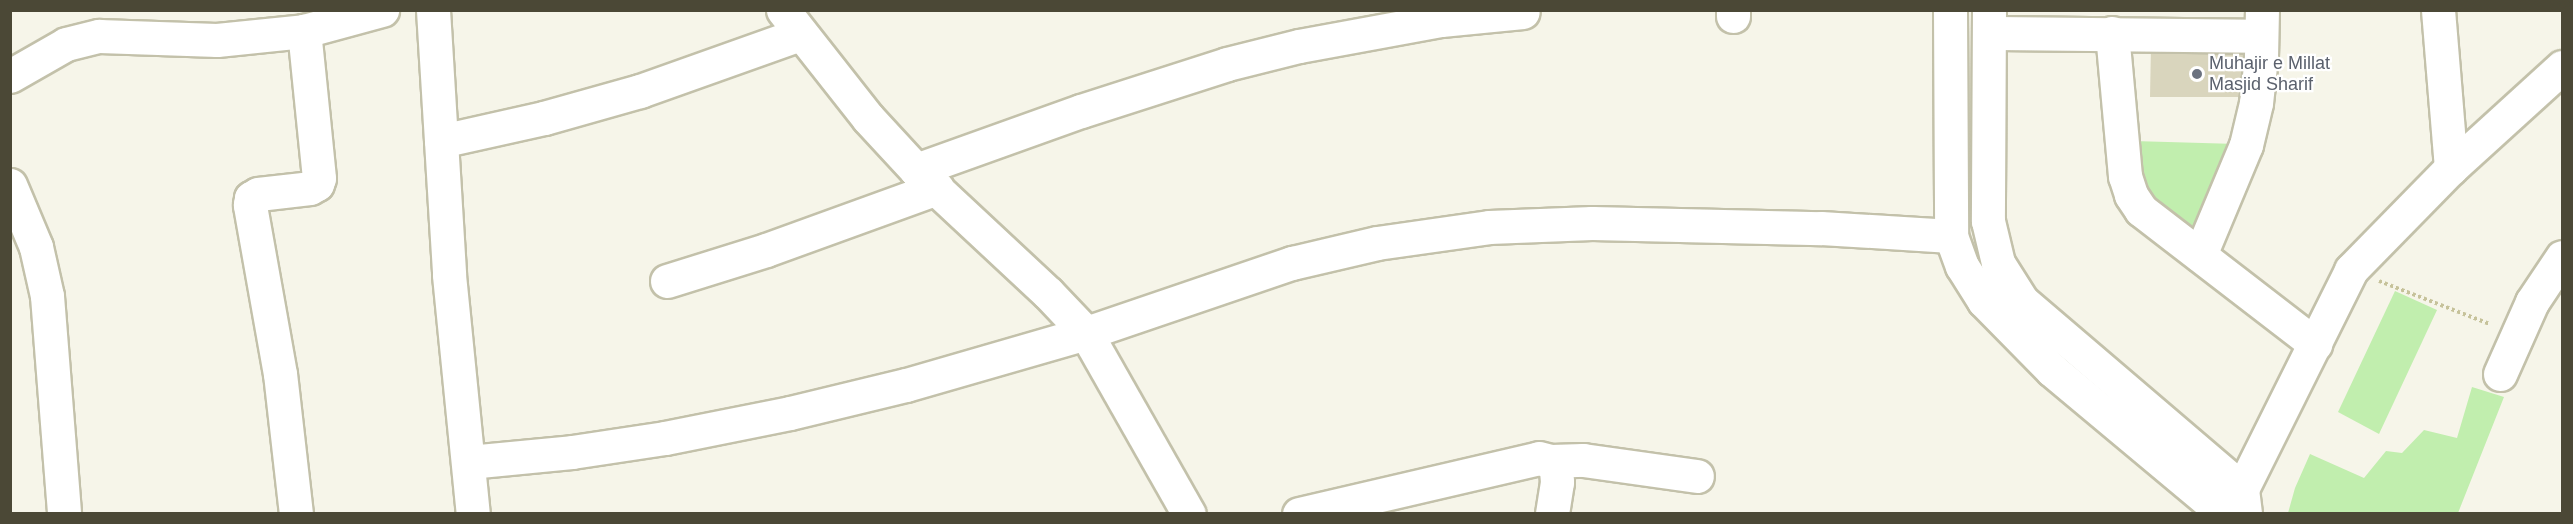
<!DOCTYPE html>
<html>
<head>
<meta charset="utf-8">
<style>
	body { margin:0 }
	#map { position:relative; width:2573px; height:524px; overflow:hidden; background:#f6f5e9; font-family:Helvetica,sans-serif }
	div>[style] { position:absolute }
	.green>* { inset:0; background:#c1eeae }
	.building>* { inset:0; background:#d9d5bd }
	.path>* { height:4px; margin-top:-2px; transform-origin:0; background:repeating-linear-gradient(90deg,#c6c29a 0 3px,transparent 0 6px) }
	.roads { filter:drop-shadow(2px 0 #c3c1aa) drop-shadow(-2px 0 #c3c1aa) drop-shadow(0 2px #c3c1aa) drop-shadow(0 -2px #c3c1aa) }
	.minor>* { height:33px; margin:-16.5px; padding:0 16.5px; transform-origin:16.5px; border-radius:16.5px; background:#fff }
	.dots>* { width:16px; height:16px; translate:-50% -50%; box-sizing:border-box; border:3px solid #fff; border-radius:50% }
	span { translate:-50% -50%; white-space:nowrap; text-align:center; line-height:1.15; -webkit-text-stroke:4.5px #fff; paint-order:stroke }
	.worship-label { font-size:18px; color:#5b616d }
	.left { translate:0 -50%; text-align:left }
	.frame { position:absolute; inset:0; border:12px solid #4b4836; pointer-events:none }
</style>
</head>
<body>
<div id="map">
	<div class="green">
		<div style="clip-path:polygon(2133px 141px,2237px 144px,2198px 240px,2139px 194px)"></div>
		<div style="clip-path:polygon(2395px 291px,2437px 310px,2379px 434px,2338px 412px)"></div>
		<div style="clip-path:polygon(2472px 387px,2504px 397px,2458px 513px,2288px 513px,2295px 488px,2310px 454px,2364px 478px,2386px 451px,2402px 453px,2424px 430px,2457px 438px)"></div>
	</div>
	<div class="building">
		<div style="clip-path:polygon(2151px 46px,2245px 50px,2242px 97px,2150px 97px)"></div>
	</div>
	<div class="path">
		<div style="left:2379px;top:281px;width:119px;rotate:21.2deg"></div>
	</div>
	<div class="roads">
		<div class="minor">
			<div style="left:433px;top:10px;width:265px;rotate:86.5deg"></div>
			<div style="left:449px;top:275px;width:240px;rotate:84.3deg"></div>
			<div style="left:783px;top:10px;width:137px;rotate:51.8deg"></div>
			<div style="left:868px;top:118px;width:71px;rotate:47.3deg"></div>
			<div style="left:916px;top:170px;width:180px;rotate:43deg"></div>
			<div style="left:1048px;top:293px;width:55px;rotate:46.5deg"></div>
			<div style="left:1086px;top:333px;width:208px;rotate:60.4deg"></div>
			<div style="left:1950px;top:10px;width:226px;rotate:89.7deg"></div>
			<div style="left:1951px;top:236px;width:32px;rotate:70deg"></div>
			<div style="left:1962px;top:266px;width:41px;rotate:57.8deg"></div>
			<div style="left:1984px;top:301px;width:97px;rotate:45.4deg"></div>
			<div style="left:2052px;top:370px;width:222px;rotate:39.9deg"></div>
			<div style="left:2222px;top:512px;width:7px;rotate:16deg"></div>
			<div style="left:1989px;top:10px;width:211px;rotate:90.3deg"></div>
			<div style="left:1988px;top:221px;width:43px;rotate:76.6deg"></div>
			<div style="left:1998px;top:263px;width:45px;rotate:57.7deg"></div>
			<div style="left:2022px;top:301px;width:289px;rotate:40.5deg"></div>
			<div style="left:2242px;top:489px;width:25px;rotate:83deg"></div>
			<div style="left:1733px;top:16px;width:6px;rotate:-90deg"></div>
			<div style="left:1990px;top:33px;width:271px;rotate:0.6deg"></div>
			<div style="left:2112px;top:33px;width:144px;rotate:84.8deg"></div>
			<div style="left:2125px;top:176px;width:20px;rotate:72deg"></div>
			<div style="left:2131px;top:195px;width:18px;rotate:56deg"></div>
			<div style="left:2141px;top:210px;width:220px;rotate:37.6deg"></div>
			<div style="left:10px;top:76px;width:64px;rotate:-29.7deg"></div>
			<div style="left:66px;top:44px;width:34px;rotate:-14deg"></div>
			<div style="left:99px;top:36px;width:118px;rotate:1.9deg"></div>
			<div style="left:217px;top:40px;width:87px;rotate:-5.9deg"></div>
			<div style="left:304px;top:31px;width:81px;rotate:-15.1deg"></div>
			<div style="left:441px;top:141px;width:106px;rotate:-12.6deg"></div>
			<div style="left:544px;top:118px;width:100px;rotate:-15.7deg"></div>
			<div style="left:640px;top:91px;width:170px;rotate:-19.6deg"></div>
			<div style="left:2451px;top:168px;width:150px;rotate:-42.3deg"></div>
			<div style="left:916px;top:170px;width:175px;rotate:-19.7deg"></div>
			<div style="left:1081px;top:111px;width:153px;rotate:-17.8deg"></div>
			<div style="left:1227px;top:64px;width:74px;rotate:-14deg"></div>
			<div style="left:1299px;top:46px;width:144px;rotate:-10.4deg"></div>
			<div style="left:1441px;top:20px;width:82px;rotate:-5.6deg"></div>
			<div style="left:10px;top:185px;width:67px;rotate:67.2deg"></div>
			<div style="left:36px;top:247px;width:50px;rotate:77.3deg"></div>
			<div style="left:47px;top:296px;width:219px;rotate:85.5deg"></div>
			<div style="left:2200px;top:255px;width:119px;rotate:-67.3deg"></div>
			<div style="left:2246px;top:145px;width:43px;rotate:-76.6deg"></div>
			<div style="left:2256px;top:103px;width:46px;rotate:-83.8deg"></div>
			<div style="left:2261px;top:57px;width:47px;rotate:-88.8deg"></div>
			<div style="left:667px;top:281px;width:104px;rotate:-17.4deg"></div>
			<div style="left:766px;top:250px;width:182px;rotate:-19.9deg"></div>
			<div style="left:2500px;top:374px;width:79px;rotate:-66deg"></div>
			<div style="left:2532px;top:302px;width:54px;rotate:-56.3deg"></div>
			<div style="left:1551px;top:461px;width:10px;rotate:61deg"></div>
			<div style="left:1556px;top:470px;width:12px;rotate:85deg"></div>
			<div style="left:1557px;top:482px;width:32px;rotate:99deg"></div>
			<div style="left:469px;top:462px;width:103px;rotate:-5.5deg"></div>
			<div style="left:572px;top:452px;width:94px;rotate:-8.6deg"></div>
			<div style="left:665px;top:438px;width:127px;rotate:-11.3deg"></div>
			<div style="left:790px;top:413px;width:119px;rotate:-13.6deg"></div>
			<div style="left:906px;top:385px;width:187px;rotate:-16.1deg"></div>
			<div style="left:1086px;top:333px;width:218px;rotate:-18.8deg"></div>
			<div style="left:1292px;top:263px;width:87px;rotate:-13.2deg"></div>
			<div style="left:1377px;top:243px;width:113px;rotate:-8.1deg"></div>
			<div style="left:1489px;top:227px;width:103px;rotate:-2.2deg"></div>
			<div style="left:1592px;top:223px;width:229px;rotate:1.3deg"></div>
			<div style="left:1821px;top:228px;width:130px;rotate:3.5deg"></div>
			<div style="left:2242px;top:489px;width:245px;rotate:-63.5deg"></div>
			<div style="left:2351px;top:270px;width:143px;rotate:-45.6deg"></div>
			<div style="left:2451px;top:168px;width:159px;rotate:-94.7deg"></div>
			<div style="left:296px;top:514px;width:141px;rotate:-96.5deg"></div>
			<div style="left:280px;top:374px;width:172px;rotate:-100.1deg"></div>
			<div style="left:250px;top:205px;width:7px;rotate:-82deg"></div>
			<div style="left:251px;top:198px;width:8px;rotate:-30deg"></div>
			<div style="left:258px;top:194px;width:52px;rotate:-6.6deg"></div>
			<div style="left:310px;top:188px;width:8px;rotate:-30deg"></div>
			<div style="left:317px;top:184px;width:6px;rotate:-72deg"></div>
			<div style="left:319px;top:178px;width:148px;rotate:-95.8deg"></div>
			<div style="left:1299px;top:514px;width:246px;rotate:-13.1deg"></div>
			<div style="left:1539px;top:458px;width:12px;rotate:14deg"></div>
			<div style="left:1551px;top:461px;width:32px;rotate:-2deg"></div>
			<div style="left:1583px;top:460px;width:115px;rotate:8deg"></div>
		</div>
	</div>
	<div class="dots">
		<div style="left:2197px;top:74px;background:#6b7280"></div>
	</div>
	<div class="worship-label">
		<span class="left" style="left:2209px;top:74px">Muhajir e Millat<br>Masjid Sharif</span>
	</div>
	<div class="frame"></div>
</div>
</body>
</html>
